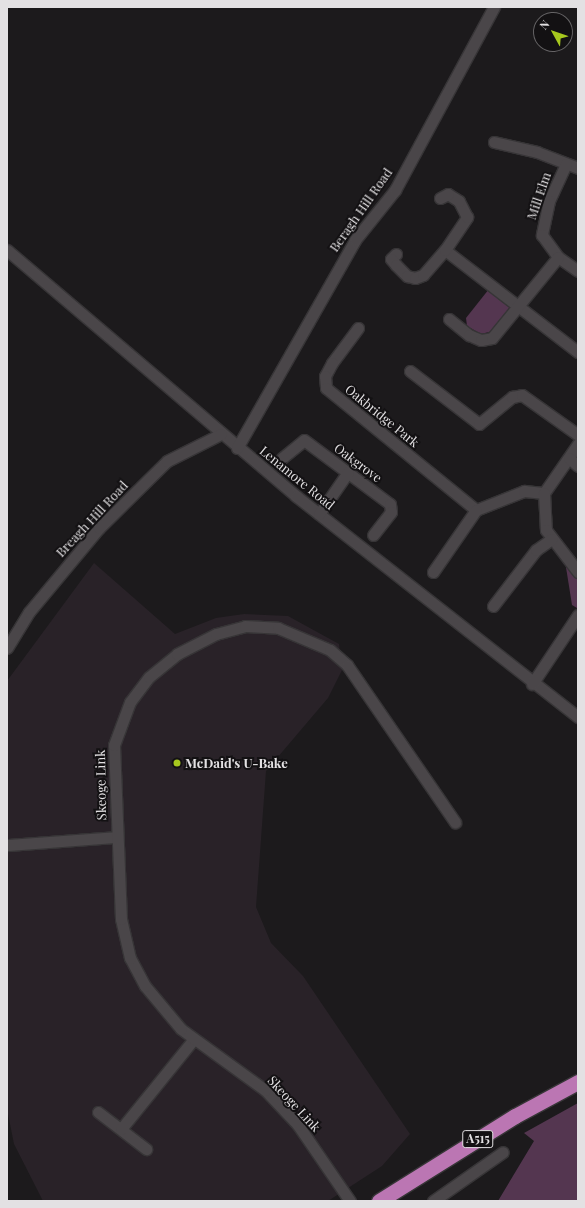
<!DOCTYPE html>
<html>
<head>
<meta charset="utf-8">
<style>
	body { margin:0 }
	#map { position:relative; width:585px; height:1208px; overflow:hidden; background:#1c1a1c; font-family:"Playfair Display",serif }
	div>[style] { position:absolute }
	.built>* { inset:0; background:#292228 }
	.green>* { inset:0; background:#543650 }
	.roads { filter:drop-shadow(1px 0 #373537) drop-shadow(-1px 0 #373537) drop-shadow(0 1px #373537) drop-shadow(0 -1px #373537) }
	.minor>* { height:11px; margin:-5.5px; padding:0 5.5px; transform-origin:5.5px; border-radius:5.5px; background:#4a4649 }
	.highway>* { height:15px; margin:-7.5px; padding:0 7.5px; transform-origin:7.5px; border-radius:7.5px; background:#bb76b3 }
	.dots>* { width:11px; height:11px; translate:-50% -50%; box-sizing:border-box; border:2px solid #131113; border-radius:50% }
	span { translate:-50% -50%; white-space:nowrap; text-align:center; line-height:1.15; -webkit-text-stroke:4px #131113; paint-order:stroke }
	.shield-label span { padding:1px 3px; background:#131113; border:1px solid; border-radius:3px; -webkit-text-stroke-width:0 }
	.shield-label { font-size:12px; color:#e3e1e3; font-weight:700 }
	.street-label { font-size:13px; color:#e3e1e3 }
	.poi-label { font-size:13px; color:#e3e1e3; font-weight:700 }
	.left { translate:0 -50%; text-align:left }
	.frame { position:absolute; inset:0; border:8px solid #e3e1e3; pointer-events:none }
	.north { position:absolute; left:533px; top:12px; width:40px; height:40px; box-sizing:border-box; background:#131113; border:1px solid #666466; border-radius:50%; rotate:310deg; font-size:11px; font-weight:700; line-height:16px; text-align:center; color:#e3e1e3 }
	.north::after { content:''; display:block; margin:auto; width:14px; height:18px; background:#a7c81e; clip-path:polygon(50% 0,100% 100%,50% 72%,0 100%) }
</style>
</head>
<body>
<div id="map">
	<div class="built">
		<div style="clip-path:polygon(94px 563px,175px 634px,216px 618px,244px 614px,288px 616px,339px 644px,342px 670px,328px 698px,266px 771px,256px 907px,271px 943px,303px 976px,410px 1134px,382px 1166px,328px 1201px,43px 1201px,14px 1144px,7px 1109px,7px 681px)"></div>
	</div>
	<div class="green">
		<div style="clip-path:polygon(489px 289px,510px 307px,493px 331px,481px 334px,467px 326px,466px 318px)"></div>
		<div style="clip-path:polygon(565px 561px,578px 579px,577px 608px,572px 605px)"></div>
		<div style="clip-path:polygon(578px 1103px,578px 1201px,498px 1201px,534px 1141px,524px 1133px)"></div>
	</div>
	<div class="roads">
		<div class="minor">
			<div style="left:494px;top:142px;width:44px;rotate:13.1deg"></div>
			<div style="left:537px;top:152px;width:44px;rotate:21.3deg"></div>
			<div style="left:566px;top:164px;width:41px;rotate:114.7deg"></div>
			<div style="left:549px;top:201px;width:35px;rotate:102deg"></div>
			<div style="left:542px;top:235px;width:27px;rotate:54deg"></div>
			<div style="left:558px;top:257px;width:24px;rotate:35deg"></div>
			<div style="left:7px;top:250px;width:380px;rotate:40.4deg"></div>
			<div style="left:296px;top:496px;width:358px;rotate:38.1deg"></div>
			<div style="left:445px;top:250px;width:168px;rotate:37.5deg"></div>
			<div style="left:396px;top:254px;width:7px;rotate:135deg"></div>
			<div style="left:391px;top:259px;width:8px;rotate:50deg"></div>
			<div style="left:396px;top:265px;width:16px;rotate:45deg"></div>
			<div style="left:407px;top:276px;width:8px;rotate:14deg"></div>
			<div style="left:415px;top:278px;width:9px;rotate:-21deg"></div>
			<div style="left:423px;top:275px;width:33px;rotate:-49deg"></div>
			<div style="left:445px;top:250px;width:40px;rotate:-56deg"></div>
			<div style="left:467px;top:217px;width:18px;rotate:-117deg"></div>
			<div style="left:459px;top:201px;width:13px;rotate:-148deg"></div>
			<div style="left:448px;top:194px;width:9px;rotate:153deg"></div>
			<div style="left:449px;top:319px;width:26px;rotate:39deg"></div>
			<div style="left:469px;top:335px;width:13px;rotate:23deg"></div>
			<div style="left:481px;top:340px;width:11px;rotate:-10deg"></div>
			<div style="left:492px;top:338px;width:104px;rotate:-50.8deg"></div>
			<div style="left:358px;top:328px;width:44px;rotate:126.6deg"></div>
			<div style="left:332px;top:363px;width:15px;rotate:118deg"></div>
			<div style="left:325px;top:376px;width:12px;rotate:85deg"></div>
			<div style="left:326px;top:388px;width:193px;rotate:39.1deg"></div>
			<div style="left:476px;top:510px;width:52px;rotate:-21.6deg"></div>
			<div style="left:524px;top:491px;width:20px;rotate:6deg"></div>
			<div style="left:410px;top:371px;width:87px;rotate:37.5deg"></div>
			<div style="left:479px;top:424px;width:43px;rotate:-39.3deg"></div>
			<div style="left:512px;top:397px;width:10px;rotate:-11deg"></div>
			<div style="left:522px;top:395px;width:69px;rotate:35.5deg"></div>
			<div style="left:578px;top:444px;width:60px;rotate:124.8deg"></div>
			<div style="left:544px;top:493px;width:37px;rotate:87deg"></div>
			<div style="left:546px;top:530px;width:53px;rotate:52.7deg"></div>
			<div style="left:237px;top:448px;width:239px;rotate:-60.4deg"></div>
			<div style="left:355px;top:240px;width:64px;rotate:-51.3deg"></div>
			<div style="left:395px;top:190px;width:208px;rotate:-61.6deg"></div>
			<div style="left:282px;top:458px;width:28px;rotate:-39deg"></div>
			<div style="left:304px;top:440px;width:107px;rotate:36.7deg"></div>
			<div style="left:390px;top:504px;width:8px;rotate:83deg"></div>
			<div style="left:391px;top:512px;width:29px;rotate:128deg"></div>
			<div style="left:569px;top:458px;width:12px;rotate:42deg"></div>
			<div style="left:319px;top:514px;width:51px;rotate:-55.4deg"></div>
			<div style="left:433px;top:572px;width:75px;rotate:-55.3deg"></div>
			<div style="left:493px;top:606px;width:71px;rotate:-52.5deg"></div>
			<div style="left:536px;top:550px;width:19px;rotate:-35deg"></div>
			<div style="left:7px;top:648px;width:42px;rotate:-58.6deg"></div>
			<div style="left:29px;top:612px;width:109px;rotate:-50.2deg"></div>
			<div style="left:99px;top:528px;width:95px;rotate:-44.6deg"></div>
			<div style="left:167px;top:461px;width:60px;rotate:-26.6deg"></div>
			<div style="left:532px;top:684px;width:83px;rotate:-56.3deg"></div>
			<div style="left:7px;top:845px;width:109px;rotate:-4.2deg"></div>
			<div style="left:98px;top:1112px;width:61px;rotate:37.6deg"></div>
			<div style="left:121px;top:1129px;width:114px;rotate:-51deg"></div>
			<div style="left:350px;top:1201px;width:92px;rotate:-124.4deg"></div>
			<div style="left:298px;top:1125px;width:48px;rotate:-133.3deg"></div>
			<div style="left:265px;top:1090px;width:104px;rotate:-144deg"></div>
			<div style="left:181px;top:1029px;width:56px;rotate:-129.9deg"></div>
			<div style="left:145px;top:986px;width:32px;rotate:-118deg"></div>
			<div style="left:130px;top:958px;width:40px;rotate:-103deg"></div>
			<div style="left:121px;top:919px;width:174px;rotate:-92.3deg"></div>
			<div style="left:114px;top:745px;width:46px;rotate:-69.6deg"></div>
			<div style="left:130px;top:702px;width:31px;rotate:-53deg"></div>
			<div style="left:149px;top:677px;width:36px;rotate:-39deg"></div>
			<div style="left:177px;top:654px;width:44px;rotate:-27.1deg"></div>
			<div style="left:216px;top:634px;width:30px;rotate:-15deg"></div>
			<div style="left:245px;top:626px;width:33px;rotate:3deg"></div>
			<div style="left:278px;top:628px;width:56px;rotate:22.9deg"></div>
			<div style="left:330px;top:650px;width:23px;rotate:41deg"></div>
			<div style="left:347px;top:665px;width:191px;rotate:55.5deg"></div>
			<div style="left:433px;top:1201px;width:85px;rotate:-35deg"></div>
		</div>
		<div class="highway">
			<div style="left:379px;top:1201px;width:160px;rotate:-32deg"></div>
			<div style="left:515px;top:1116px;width:72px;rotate:-28.4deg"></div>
		</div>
	</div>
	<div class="dots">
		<div style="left:177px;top:763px;background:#a7c81e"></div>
	</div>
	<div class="shield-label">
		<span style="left:478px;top:1139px">A515</span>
	</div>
	<div class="street-label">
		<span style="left:539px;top:196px;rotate:-71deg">Mill Elm</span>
		<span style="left:361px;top:210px;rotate:-55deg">Beragh Hill Road</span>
		<span style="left:382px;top:416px;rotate:39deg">Oakbridge Park</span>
		<span style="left:358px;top:463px;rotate:37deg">Oakgrove</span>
		<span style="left:297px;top:478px;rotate:39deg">Lenamore Road</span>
		<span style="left:92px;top:519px;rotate:-47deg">Breagh Hill Road</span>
		<span style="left:101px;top:785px;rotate:-91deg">Skeoge Link</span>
		<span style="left:294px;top:1104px;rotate:47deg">Skeoge Link</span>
	</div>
	<div class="poi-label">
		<span class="left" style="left:185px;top:763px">McDaid's U-Bake</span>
	</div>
	<div class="frame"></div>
	<div class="north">N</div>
</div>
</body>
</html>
